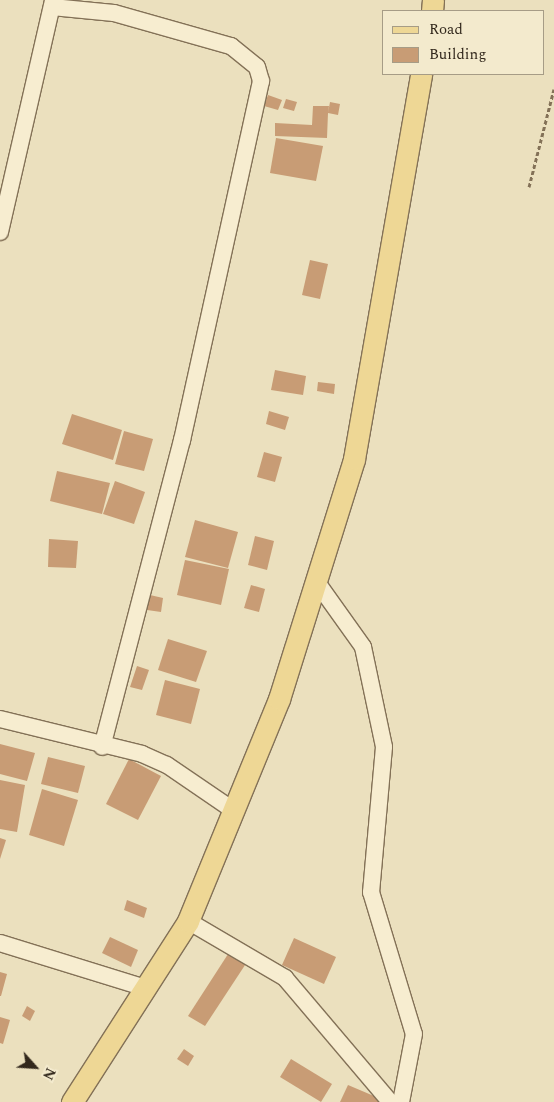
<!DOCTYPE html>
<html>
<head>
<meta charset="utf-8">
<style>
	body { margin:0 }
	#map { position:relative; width:554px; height:1102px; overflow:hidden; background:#ebe0be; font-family:Spectral,serif }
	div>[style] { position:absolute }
	.building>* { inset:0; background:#c89c75 }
	.path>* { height:3px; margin-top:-1.5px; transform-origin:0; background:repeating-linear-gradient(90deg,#837157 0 4px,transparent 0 6.5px) }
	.roads { filter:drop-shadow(1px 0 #837157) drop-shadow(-1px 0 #837157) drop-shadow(0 1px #837157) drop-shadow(0 -1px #837157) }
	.minor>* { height:16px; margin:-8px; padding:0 8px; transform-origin:8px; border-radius:8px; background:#f7edd0 }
	.major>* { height:21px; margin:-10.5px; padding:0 10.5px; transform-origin:10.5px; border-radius:10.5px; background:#eed795 }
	span { translate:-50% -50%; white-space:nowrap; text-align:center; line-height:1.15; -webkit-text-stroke:4.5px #f3eacd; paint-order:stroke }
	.legend { position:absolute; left:382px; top:10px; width:162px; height:65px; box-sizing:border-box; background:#f3eacd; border:1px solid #a69c86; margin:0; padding:6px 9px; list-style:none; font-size:15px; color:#32281c }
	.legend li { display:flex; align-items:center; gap:10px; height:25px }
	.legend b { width:25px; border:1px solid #a69c86 }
	.north { position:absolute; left:10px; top:1042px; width:50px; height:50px; -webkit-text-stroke:4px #f3eacd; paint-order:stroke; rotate:116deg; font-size:14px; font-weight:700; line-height:20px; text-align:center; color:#32281c }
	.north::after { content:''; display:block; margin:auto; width:18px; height:22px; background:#32281c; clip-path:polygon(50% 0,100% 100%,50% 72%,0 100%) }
</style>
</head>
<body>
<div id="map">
	<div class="building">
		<div style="clip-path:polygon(268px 95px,282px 100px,278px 110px,264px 106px)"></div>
		<div style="clip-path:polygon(286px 99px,297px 102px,294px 111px,283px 108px)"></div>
		<div style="clip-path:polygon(330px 102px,340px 104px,338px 115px,328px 113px,327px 138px,275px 136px,275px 123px,312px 125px,313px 106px,329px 106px,328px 113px)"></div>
		<div style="clip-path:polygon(276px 138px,323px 146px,316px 181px,270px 173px)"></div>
		<div style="clip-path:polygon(310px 260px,328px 264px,320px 299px,302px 295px)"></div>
		<div style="clip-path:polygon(275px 370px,306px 376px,303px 395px,271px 390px)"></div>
		<div style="clip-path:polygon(318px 382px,335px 384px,334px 394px,317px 391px)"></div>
		<div style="clip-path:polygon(269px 411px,289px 417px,285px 430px,266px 424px)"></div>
		<div style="clip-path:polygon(72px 414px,122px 430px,113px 460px,62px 444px)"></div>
		<div style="clip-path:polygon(124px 431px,153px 439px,144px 471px,115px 464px)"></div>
		<div style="clip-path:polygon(264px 452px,282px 457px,275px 482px,257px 477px)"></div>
		<div style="clip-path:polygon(57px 471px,110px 483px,102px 514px,50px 501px)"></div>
		<div style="clip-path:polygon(115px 481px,145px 492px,134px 524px,103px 514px)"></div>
		<div style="clip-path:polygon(195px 520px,238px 532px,228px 568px,185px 557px)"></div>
		<div style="clip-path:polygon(255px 536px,274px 541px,267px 570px,248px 565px)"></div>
		<div style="clip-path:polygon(49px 539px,78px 541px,76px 568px,48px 567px)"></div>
		<div style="clip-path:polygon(185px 560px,229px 569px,221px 605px,177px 595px)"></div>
		<div style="clip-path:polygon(251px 585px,265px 589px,259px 612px,244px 608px)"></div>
		<div style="clip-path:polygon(150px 595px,163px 598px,161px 612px,147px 610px)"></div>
		<div style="clip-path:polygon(168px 639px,207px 651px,196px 682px,158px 670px)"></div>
		<div style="clip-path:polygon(137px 666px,149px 670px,142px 690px,130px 687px)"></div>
		<div style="clip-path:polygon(165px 680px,200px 689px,191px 724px,156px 715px)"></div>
		<div style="clip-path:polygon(0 744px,35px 753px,27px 781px,0 774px)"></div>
		<div style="clip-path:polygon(48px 757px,85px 766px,78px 793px,41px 784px)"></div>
		<div style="clip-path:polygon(129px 759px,161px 776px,138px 820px,106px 804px)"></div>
		<div style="clip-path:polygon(0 780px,25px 785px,17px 832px,0 829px)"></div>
		<div style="clip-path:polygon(42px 789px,78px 800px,64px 846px,29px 835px)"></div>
		<div style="clip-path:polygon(0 838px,6px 840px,0 859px)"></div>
		<div style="clip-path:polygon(127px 900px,147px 908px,144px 918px,124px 910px)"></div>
		<div style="clip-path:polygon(110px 937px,138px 950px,131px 967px,102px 953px)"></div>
		<div style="clip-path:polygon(294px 938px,336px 957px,324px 984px,282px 965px)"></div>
		<div style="clip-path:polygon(230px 951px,247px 962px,205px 1026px,188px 1016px)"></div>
		<div style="clip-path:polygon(0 972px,7px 974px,1px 996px,0 996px)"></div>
		<div style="clip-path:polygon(27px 1006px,35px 1011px,30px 1021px,22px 1016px)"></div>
		<div style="clip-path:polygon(0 1017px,10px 1020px,3px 1044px,0 1043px)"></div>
		<div style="clip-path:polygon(184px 1049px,194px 1056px,188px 1066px,177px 1059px)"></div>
		<div style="clip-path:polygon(291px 1059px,332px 1084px,321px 1102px,280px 1077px)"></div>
		<div style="clip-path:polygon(348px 1085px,388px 1102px,340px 1102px)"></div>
	</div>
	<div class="path">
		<div style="left:529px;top:187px;width:101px;rotate:-75.7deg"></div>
	</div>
	<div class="roads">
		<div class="minor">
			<div style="left:52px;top:7px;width:62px;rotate:5.5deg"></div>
			<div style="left:114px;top:13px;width:122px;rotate:15.8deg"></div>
			<div style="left:231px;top:46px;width:33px;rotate:39deg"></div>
			<div style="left:257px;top:67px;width:15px;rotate:74deg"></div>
			<div style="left:261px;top:81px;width:368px;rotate:102.4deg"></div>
			<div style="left:182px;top:440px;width:317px;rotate:104.6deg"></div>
			<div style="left:0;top:232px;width:238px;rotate:-77.1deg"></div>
			<div style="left:316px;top:581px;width:81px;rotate:54.5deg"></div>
			<div style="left:363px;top:647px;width:102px;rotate:78.1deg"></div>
			<div style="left:384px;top:747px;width:146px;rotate:95.1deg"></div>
			<div style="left:371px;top:892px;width:148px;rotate:73.2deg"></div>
			<div style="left:414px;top:1034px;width:69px;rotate:100.8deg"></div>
			<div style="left:0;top:719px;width:146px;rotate:13.8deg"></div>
			<div style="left:142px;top:754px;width:27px;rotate:24deg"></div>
			<div style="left:167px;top:765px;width:80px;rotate:34.3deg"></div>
			<div style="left:188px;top:921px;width:113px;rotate:30.4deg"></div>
			<div style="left:285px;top:978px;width:162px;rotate:49.7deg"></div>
			<div style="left:0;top:943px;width:152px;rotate:17.2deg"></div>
		</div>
		<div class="major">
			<div style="left:432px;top:11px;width:11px;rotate:-85deg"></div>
			<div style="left:72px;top:1102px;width:215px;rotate:-57.3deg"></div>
			<div style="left:188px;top:921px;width:240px;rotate:-67.7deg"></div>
			<div style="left:279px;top:699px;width:251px;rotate:-72.6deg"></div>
			<div style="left:354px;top:459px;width:391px;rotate:-80.1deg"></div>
		</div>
	</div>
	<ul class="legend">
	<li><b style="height:6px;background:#eed795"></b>Road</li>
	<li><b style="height:14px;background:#c89c75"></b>Building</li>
	</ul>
	<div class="north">N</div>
</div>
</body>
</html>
